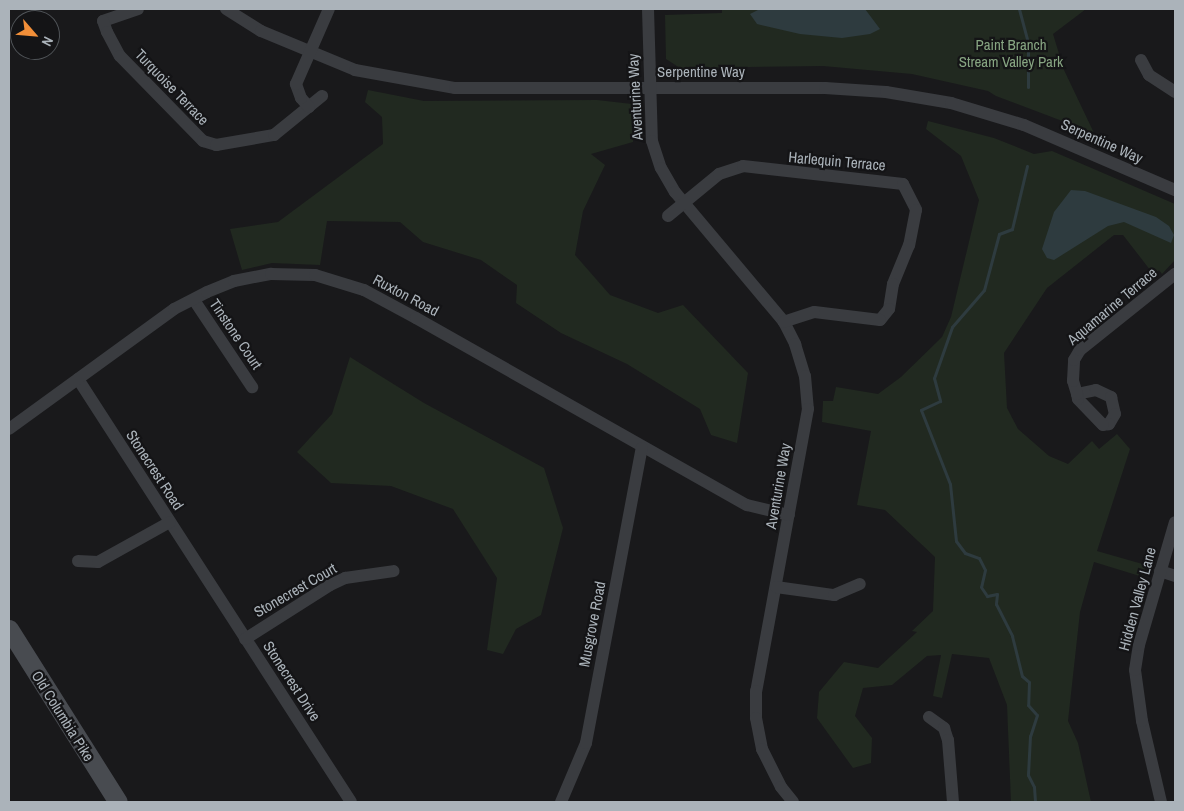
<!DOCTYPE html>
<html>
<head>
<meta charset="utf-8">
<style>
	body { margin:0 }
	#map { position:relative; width:1184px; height:811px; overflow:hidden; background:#19191b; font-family:"Archivo Narrow",sans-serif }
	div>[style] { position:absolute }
	.green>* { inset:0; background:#212920 }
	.water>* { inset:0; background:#2e3b3f }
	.stream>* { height:3px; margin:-1.5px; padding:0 1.5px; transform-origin:1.5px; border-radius:1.5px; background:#2e3b3f }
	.street>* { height:12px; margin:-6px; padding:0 6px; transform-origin:6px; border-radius:6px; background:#3a3c40 }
	.secondary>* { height:19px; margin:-9.5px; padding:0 9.5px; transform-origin:9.5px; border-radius:9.5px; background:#484b50 }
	span { translate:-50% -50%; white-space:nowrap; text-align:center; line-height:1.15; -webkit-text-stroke:4.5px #141416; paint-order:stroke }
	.park-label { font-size:15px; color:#87a582 }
	.street-label { font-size:15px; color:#abb3ba }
	.frame { position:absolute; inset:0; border:10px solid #abb3ba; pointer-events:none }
	.north { position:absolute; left:10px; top:10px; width:50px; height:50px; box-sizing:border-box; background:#141416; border:1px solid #505458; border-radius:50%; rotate:117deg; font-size:14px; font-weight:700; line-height:20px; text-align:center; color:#abb3ba }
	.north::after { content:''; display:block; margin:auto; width:18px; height:22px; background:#f28f39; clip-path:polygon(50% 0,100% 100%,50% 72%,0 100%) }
</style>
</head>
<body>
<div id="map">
	<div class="green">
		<div style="clip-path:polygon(722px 9px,1086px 9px,1053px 34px,1064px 70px,1094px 133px,996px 96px,988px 91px,912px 74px,823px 66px,680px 68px,666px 59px,665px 15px,722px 13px)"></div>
		<div style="clip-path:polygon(368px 90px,424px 101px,597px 100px,632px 104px,633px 142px,591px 154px,605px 165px,583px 211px,575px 255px,610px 295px,658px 313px,683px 305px,748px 373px,737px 443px,711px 435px,700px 409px,627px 364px,561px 333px,516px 303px,517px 285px,481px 260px,423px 242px,400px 222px,327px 221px,320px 265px,272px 263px,242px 270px,230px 229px,278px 222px,383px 144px,382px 117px,365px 102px)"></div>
		<div style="clip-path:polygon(928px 121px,994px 138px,1034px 154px,1052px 151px,1175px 204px,1175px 260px,1162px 274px,1159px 270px,1154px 275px,1123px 235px,1114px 235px,1047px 288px,1004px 353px,1007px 408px,1018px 429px,1049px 456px,1068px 464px,1092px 441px,1099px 449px,1117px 434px,1130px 449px,1097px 551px,1146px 565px,1143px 577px,1094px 562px,1080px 612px,1068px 721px,1078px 743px,1091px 802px,1011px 802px,1007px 705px,989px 658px,952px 654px,942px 698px,933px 696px,941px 655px,927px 656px,892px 685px,863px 688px,855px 716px,872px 738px,871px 763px,853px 768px,817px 718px,819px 692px,844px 662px,878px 668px,917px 632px,912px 631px,933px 611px,935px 557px,885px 510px,857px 505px,871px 431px,822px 422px,823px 401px,833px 401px,836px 387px,878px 394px,901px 377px,942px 337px,951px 317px,979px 200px,961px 156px,926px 129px)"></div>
		<div style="clip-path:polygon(350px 357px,424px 403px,544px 468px,563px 528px,541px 615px,516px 629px,503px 654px,487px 650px,497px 578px,453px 509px,391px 486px,331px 483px,297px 452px,332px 414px)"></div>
	</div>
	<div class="water">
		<div style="clip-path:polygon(760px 9px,865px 9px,880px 29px,870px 34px,842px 38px,800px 34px,757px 24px,750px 14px)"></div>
		<div style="clip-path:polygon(1071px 190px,1085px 191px,1156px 217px,1169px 226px,1174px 235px,1171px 243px,1124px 222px,1108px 226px,1054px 260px,1047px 258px,1042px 249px,1054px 212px)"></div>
	</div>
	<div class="stream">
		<div style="left:1019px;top:9px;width:35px;rotate:75deg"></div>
		<div style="left:1028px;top:43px;width:44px;rotate:90deg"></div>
		<div style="left:1027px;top:166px;width:65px;rotate:103.4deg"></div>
		<div style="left:1012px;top:229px;width:14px;rotate:159deg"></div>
		<div style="left:999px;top:234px;width:58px;rotate:105deg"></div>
		<div style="left:984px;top:290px;width:49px;rotate:130.9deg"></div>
		<div style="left:952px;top:327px;width:54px;rotate:109.4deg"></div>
		<div style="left:934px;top:378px;width:24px;rotate:75deg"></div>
		<div style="left:940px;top:401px;width:21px;rotate:155deg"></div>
		<div style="left:921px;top:410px;width:79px;rotate:68.6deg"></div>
		<div style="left:950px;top:484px;width:57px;rotate:84deg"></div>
		<div style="left:956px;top:541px;width:15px;rotate:53deg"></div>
		<div style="left:965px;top:553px;width:15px;rotate:20deg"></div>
		<div style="left:979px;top:558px;width:13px;rotate:63deg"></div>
		<div style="left:985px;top:570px;width:17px;rotate:103deg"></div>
		<div style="left:981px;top:587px;width:11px;rotate:56deg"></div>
		<div style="left:987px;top:596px;width:10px;rotate:-11deg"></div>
		<div style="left:997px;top:594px;width:10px;rotate:96deg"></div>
		<div style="left:996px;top:604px;width:36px;rotate:63deg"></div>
		<div style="left:1012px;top:636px;width:41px;rotate:76deg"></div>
		<div style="left:1022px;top:676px;width:9px;rotate:41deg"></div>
		<div style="left:1029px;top:682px;width:23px;rotate:92deg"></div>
		<div style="left:1028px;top:705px;width:13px;rotate:48deg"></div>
		<div style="left:1037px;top:715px;width:22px;rotate:108deg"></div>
		<div style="left:1030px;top:736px;width:39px;rotate:93deg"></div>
		<div style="left:1028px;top:775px;width:13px;rotate:63deg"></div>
		<div style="left:1034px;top:787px;width:15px;rotate:86deg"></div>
	</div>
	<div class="street">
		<div style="left:138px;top:9px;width:37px;rotate:161deg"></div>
		<div style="left:103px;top:21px;width:12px;rotate:70deg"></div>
		<div style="left:107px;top:32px;width:27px;rotate:62deg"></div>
		<div style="left:120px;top:56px;width:119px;rotate:45.7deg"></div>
		<div style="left:203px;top:141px;width:14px;rotate:17deg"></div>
		<div style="left:216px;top:145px;width:59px;rotate:-9.8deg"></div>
		<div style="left:274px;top:135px;width:62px;rotate:-39.1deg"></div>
		<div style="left:226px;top:9px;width:41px;rotate:32.2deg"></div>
		<div style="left:261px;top:31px;width:102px;rotate:22.5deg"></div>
		<div style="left:355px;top:70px;width:102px;rotate:10.2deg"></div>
		<div style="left:455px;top:88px;width:370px"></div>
		<div style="left:825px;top:88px;width:61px;rotate:3.8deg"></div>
		<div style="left:886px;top:92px;width:66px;rotate:9.6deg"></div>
		<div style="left:951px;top:103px;width:76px;rotate:16.8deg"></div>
		<div style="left:1024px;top:125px;width:164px;rotate:23.3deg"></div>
		<div style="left:648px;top:9px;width:132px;rotate:88.3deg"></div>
		<div style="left:652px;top:141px;width:28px;rotate:72deg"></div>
		<div style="left:661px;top:168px;width:28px;rotate:60deg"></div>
		<div style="left:675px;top:192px;width:170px;rotate:50deg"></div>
		<div style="left:784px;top:322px;width:25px;rotate:63deg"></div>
		<div style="left:795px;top:344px;width:34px;rotate:73deg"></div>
		<div style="left:805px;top:376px;width:33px;rotate:85deg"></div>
		<div style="left:808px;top:409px;width:287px;rotate:100.4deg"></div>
		<div style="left:756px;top:691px;width:27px;rotate:90deg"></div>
		<div style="left:756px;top:718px;width:32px;rotate:79deg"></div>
		<div style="left:762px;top:749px;width:42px;rotate:63.4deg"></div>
		<div style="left:781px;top:787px;width:19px;rotate:51deg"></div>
		<div style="left:1141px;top:60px;width:17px;rotate:62deg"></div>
		<div style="left:1149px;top:75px;width:31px;rotate:33deg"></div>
		<div style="left:309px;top:107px;width:12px;rotate:-132deg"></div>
		<div style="left:301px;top:98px;width:15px;rotate:-110deg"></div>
		<div style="left:296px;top:84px;width:82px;rotate:-66.3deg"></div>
		<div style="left:668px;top:216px;width:66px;rotate:-39.5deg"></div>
		<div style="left:719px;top:174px;width:25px;rotate:-18deg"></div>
		<div style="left:743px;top:166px;width:161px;rotate:6.4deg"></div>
		<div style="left:903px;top:184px;width:29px;rotate:63deg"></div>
		<div style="left:916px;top:210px;width:36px;rotate:101deg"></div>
		<div style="left:909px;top:245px;width:42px;rotate:112.3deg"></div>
		<div style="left:893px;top:284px;width:25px;rotate:99deg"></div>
		<div style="left:889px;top:309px;width:14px;rotate:129deg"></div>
		<div style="left:880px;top:320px;width:66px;rotate:-173.1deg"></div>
		<div style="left:814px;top:312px;width:32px;rotate:162deg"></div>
		<div style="left:194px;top:300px;width:105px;rotate:56.3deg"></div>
		<div style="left:78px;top:379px;width:503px;rotate:57.16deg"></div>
		<div style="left:1077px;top:394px;width:19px;rotate:-12deg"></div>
		<div style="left:1096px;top:390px;width:17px;rotate:25deg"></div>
		<div style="left:1111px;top:397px;width:17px;rotate:77deg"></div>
		<div style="left:1115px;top:414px;width:12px;rotate:121deg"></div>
		<div style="left:1109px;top:424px;width:6px;rotate:171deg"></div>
		<div style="left:1103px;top:425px;width:36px;rotate:-134deg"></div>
		<div style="left:1078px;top:399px;width:5px;rotate:-101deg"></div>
		<div style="left:1077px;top:394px;width:14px;rotate:-107deg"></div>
		<div style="left:1073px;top:381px;width:21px;rotate:-87deg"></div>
		<div style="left:1074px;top:360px;width:12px;rotate:-59deg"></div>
		<div style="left:1080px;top:350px;width:122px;rotate:-38.7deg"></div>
		<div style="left:9px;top:429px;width:204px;rotate:-36deg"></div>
		<div style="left:174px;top:309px;width:37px;rotate:-27deg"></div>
		<div style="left:207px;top:292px;width:29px;rotate:-22deg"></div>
		<div style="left:234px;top:281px;width:38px;rotate:-11deg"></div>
		<div style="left:271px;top:274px;width:44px;rotate:1.3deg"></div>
		<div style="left:315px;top:275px;width:51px;rotate:17deg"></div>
		<div style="left:364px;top:290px;width:59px;rotate:28.3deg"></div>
		<div style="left:416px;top:318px;width:380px;rotate:29.5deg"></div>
		<div style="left:747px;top:505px;width:43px;rotate:13.4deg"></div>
		<div style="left:78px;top:561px;width:20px;rotate:3deg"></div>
		<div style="left:98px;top:562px;width:82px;rotate:-29.1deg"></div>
		<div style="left:1160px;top:571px;width:16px;rotate:18deg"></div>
		<div style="left:776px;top:587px;width:59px;rotate:7.9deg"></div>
		<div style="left:834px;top:595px;width:28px;rotate:-23deg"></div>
		<div style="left:245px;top:639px;width:101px;rotate:-32.4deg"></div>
		<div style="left:330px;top:585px;width:17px;rotate:-25deg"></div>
		<div style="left:345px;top:578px;width:49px;rotate:-8.1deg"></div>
		<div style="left:929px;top:717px;width:19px;rotate:36deg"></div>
		<div style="left:944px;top:728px;width:13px;rotate:72deg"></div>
		<div style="left:948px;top:740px;width:62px;rotate:85.4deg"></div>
		<div style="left:561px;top:802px;width:64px;rotate:-67deg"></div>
		<div style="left:586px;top:743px;width:300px;rotate:-79.3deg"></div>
		<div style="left:1161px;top:802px;width:83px;rotate:-103.2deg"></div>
		<div style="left:1142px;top:721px;width:51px;rotate:-97.8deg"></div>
		<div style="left:1135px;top:670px;width:25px;rotate:-81deg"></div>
		<div style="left:1139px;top:645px;width:128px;rotate:-73.7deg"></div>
	</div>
	<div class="secondary">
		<div style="left:9px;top:629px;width:204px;rotate:57.8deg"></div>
	</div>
	<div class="park-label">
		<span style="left:1011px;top:53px">Paint Branch<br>Stream Valley Park</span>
	</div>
	<div class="street-label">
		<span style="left:701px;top:72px">Serpentine Way</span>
		<span style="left:172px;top:87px;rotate:46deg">Turquoise Terrace</span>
		<span style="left:635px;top:97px;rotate:-93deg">Aventurine Way</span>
		<span style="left:1102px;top:141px;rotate:24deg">Serpentine Way</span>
		<span style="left:837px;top:161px;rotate:5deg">Harlequin Terrace</span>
		<span style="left:406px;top:295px;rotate:28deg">Ruxton Road</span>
		<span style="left:1112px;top:306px;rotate:-40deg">Aquamarine Terrace</span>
		<span style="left:236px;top:334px;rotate:56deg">Tinstone Court</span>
		<span style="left:155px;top:470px;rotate:57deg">Stonecrest Road</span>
		<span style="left:778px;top:486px;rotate:-80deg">Aventurine Way</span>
		<span style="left:295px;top:590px;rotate:-30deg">Stonecrest Court</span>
		<span style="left:1137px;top:599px;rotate:-75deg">Hidden Valley Lane</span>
		<span style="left:592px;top:624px;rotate:-79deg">Musgrove Road</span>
		<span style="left:292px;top:681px;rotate:57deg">Stonecrest Drive</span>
		<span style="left:63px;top:716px;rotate:58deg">Old Columbia Pike</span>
	</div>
	<div class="frame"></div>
	<div class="north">N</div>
</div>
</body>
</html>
